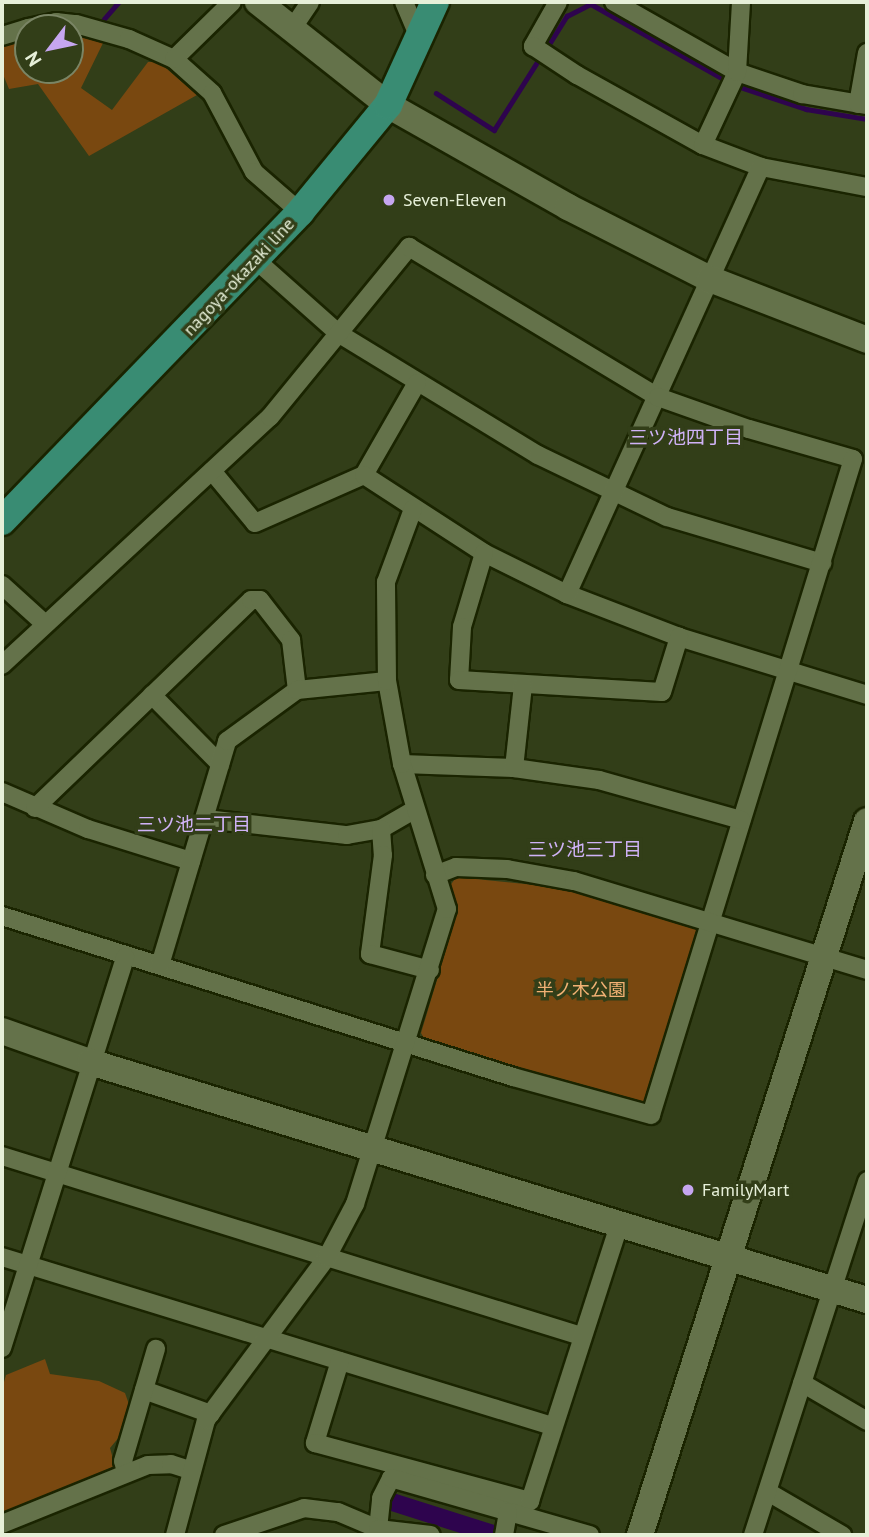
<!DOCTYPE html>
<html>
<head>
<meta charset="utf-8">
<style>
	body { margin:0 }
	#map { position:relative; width:869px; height:1537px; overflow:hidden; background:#323e18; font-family:"PT Sans","Noto Sans JP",sans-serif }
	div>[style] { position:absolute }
	.green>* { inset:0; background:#794810 }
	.stream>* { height:4.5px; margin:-2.25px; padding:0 2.25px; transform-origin:2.25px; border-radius:2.25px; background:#2e044e }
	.canal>* { height:18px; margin:-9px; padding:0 9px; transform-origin:9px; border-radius:9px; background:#2e044e }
	.roads { filter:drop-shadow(2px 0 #1a2400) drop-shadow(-2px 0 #1a2400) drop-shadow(0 2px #1a2400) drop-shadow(0 -2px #1a2400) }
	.street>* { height:18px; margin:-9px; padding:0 9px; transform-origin:9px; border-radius:9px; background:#64724a }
	.secondary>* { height:26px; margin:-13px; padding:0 13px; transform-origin:13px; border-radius:13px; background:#64724a }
	.primary>* { height:28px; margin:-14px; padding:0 14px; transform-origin:14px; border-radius:14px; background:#398c73 }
	.dots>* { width:19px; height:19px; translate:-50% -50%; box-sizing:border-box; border:4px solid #323e18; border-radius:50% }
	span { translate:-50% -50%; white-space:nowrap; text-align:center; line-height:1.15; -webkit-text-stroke:7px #323e18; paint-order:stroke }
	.poi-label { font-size:18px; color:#e7f0d9 }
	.left { translate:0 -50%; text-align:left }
	.street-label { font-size:18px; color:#e7f0d9 }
	.park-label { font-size:18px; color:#f2b174 }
	.neighbourhood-label { font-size:19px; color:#cfb2f6 }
	.frame { position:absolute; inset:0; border:4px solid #e7f0d9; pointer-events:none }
	.north { position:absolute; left:14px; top:14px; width:70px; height:70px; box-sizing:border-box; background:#323e18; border:2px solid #7a8565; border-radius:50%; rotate:238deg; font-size:19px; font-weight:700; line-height:28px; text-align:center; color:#e7f0d9 }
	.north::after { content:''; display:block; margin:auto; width:24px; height:32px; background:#c6a6f0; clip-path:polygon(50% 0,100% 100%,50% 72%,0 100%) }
</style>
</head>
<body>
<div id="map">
	<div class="green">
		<div style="clip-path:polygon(70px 31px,104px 41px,81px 88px,112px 110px,148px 62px,159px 62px,197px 95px,89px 156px,38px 84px,9px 89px,2px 72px,2px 43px,28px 35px,28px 70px,70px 70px)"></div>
		<div style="clip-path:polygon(456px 877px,563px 888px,694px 926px,699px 934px,646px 1103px,641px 1105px,425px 1040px,421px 1033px,454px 923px,450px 886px)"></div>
		<div style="clip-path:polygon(45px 1359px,50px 1374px,99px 1381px,125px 1393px,131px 1410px,125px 1430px,110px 1448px,115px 1466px,2px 1518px,2px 1389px,6px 1375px)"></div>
	</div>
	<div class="stream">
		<div style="left:104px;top:19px;width:23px;rotate:-49deg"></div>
		<div style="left:546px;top:49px;width:39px;rotate:-58deg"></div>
		<div style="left:567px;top:16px;width:27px;rotate:-27deg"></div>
		<div style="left:591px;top:4px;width:159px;rotate:29.5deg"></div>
		<div style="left:737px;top:86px;width:73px;rotate:18.4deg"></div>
		<div style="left:806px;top:109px;width:62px;rotate:9.3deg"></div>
		<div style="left:436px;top:93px;width:69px;rotate:32.5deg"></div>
		<div style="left:494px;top:130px;width:88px;rotate:-57.6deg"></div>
	</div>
	<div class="canal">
		<div style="left:389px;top:1501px;width:112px;rotate:17.6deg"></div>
	</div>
	<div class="roads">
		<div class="street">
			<div style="left:404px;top:2px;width:36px;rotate:67deg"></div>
			<div style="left:558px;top:2px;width:51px;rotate:119.6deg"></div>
			<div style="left:533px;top:46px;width:53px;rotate:33.4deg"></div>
			<div style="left:577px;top:75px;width:144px;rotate:29.1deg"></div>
			<div style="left:703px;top:145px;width:62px;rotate:20.8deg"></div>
			<div style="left:761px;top:167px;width:108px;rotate:10.7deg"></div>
			<div style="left:614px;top:2px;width:142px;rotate:29.6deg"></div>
			<div style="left:737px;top:72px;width:69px;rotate:18.7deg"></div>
			<div style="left:802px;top:94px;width:66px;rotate:9.6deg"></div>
			<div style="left:28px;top:28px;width:29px;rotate:-12deg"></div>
			<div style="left:56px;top:22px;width:20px;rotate:6deg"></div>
			<div style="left:76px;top:24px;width:55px;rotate:15.8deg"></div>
			<div style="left:129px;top:39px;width:49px;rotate:24deg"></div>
			<div style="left:174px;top:59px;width:51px;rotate:41.8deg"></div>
			<div style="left:212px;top:93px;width:89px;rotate:62deg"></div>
			<div style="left:254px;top:172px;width:61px;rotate:41deg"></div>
			<div style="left:292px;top:29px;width:32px;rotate:-56deg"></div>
			<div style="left:2px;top:36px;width:27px;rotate:-17deg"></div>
			<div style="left:174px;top:59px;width:81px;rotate:-44.5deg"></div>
			<div style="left:858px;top:104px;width:52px;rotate:-80deg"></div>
			<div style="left:703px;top:145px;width:81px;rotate:-65deg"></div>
			<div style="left:737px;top:72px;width:70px;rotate:-86.7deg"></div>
			<div style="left:257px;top:261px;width:108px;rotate:41.6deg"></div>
			<div style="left:338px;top:333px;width:234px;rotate:31.4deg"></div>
			<div style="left:538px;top:455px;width:143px;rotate:25.7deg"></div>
			<div style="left:667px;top:517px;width:162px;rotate:16.5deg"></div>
			<div style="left:212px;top:471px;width:67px;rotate:50.4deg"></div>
			<div style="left:255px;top:523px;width:119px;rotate:-23.8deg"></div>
			<div style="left:364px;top:475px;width:106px;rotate:-60.1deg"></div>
			<div style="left:364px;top:475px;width:143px;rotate:33deg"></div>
			<div style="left:484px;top:553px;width:93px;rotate:26.3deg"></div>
			<div style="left:567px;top:594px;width:120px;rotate:21deg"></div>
			<div style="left:679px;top:637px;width:197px;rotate:17.1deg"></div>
			<div style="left:484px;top:553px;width:77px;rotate:106.6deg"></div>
			<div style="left:462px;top:627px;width:53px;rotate:93.2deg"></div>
			<div style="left:459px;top:680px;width:203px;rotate:3.4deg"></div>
			<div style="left:662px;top:692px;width:58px;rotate:-72.8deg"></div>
			<div style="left:2px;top:585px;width:58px;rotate:42.2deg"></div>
			<div style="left:567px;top:594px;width:469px;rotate:-65.6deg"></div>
			<div style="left:2px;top:665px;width:365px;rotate:-42.8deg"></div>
			<div style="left:270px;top:417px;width:220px;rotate:-50.7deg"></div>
			<div style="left:409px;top:247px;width:291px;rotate:31.1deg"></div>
			<div style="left:658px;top:397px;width:96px;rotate:19.4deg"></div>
			<div style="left:749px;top:429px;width:108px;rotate:16.1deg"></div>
			<div style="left:853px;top:459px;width:686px;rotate:107.12deg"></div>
			<div style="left:651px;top:1115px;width:143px;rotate:-164.6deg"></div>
			<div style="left:513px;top:1077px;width:536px;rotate:-162.51deg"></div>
			<div style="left:152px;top:695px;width:97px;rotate:45.4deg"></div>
			<div style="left:402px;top:764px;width:112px;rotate:2deg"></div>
			<div style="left:514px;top:768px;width:86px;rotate:8deg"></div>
			<div style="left:599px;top:780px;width:148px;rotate:15.7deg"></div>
			<div style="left:514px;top:768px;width:83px;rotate:-83.8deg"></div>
			<div style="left:2px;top:792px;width:94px;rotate:23.3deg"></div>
			<div style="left:88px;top:829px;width:108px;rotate:17.3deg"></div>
			<div style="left:35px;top:808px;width:300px;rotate:-43.9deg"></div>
			<div style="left:251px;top:600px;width:9px"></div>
			<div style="left:260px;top:600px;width:51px;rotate:52.2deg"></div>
			<div style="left:291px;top:640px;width:50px;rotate:83.2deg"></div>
			<div style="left:206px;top:819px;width:142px;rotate:6.5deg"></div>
			<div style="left:347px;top:835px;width:35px;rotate:-10deg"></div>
			<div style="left:381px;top:829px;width:38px;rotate:-30deg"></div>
			<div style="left:381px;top:829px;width:26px;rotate:86deg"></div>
			<div style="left:383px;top:855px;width:100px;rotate:97.5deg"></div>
			<div style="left:370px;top:954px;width:62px;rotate:14.9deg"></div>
			<div style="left:435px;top:875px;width:22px;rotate:-21deg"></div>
			<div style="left:456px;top:867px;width:51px;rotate:2.2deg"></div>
			<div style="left:507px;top:869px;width:68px;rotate:10.2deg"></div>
			<div style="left:574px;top:881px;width:306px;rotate:16.9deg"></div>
			<div style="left:160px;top:965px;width:234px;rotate:-73.3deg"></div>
			<div style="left:227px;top:741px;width:87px;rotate:-36.1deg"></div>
			<div style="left:297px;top:690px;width:90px;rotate:-5.7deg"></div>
			<div style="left:2px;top:1156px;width:606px;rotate:17.27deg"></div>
			<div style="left:2px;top:1257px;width:575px;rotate:17.08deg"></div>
			<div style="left:2px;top:1348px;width:410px;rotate:-72.5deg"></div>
			<div style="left:340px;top:1361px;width:86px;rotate:107deg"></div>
			<div style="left:315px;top:1443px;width:223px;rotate:15.1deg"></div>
			<div style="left:530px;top:1501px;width:292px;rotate:-72.1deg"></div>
			<div style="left:802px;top:1383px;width:75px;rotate:30.3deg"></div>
			<div style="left:144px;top:1390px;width:71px;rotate:19.7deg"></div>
			<div style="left:126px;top:1472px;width:11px;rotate:-105deg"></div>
			<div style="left:123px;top:1461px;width:117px;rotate:-73.6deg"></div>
			<div style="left:768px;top:1492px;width:86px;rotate:30.2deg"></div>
			<div style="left:2px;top:1524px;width:157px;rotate:-22deg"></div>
			<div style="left:148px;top:1465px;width:23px;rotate:-2deg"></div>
			<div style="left:171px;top:1464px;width:22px;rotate:18deg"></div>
			<div style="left:378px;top:1529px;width:31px;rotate:-84deg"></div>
			<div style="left:381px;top:1498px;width:22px;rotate:-63deg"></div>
			<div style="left:391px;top:1478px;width:207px;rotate:16deg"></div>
			<div style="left:175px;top:1535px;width:119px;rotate:-74.9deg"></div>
			<div style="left:206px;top:1420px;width:203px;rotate:-53.4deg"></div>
			<div style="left:327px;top:1257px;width:60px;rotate:-62.2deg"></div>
			<div style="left:355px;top:1204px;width:309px;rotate:-72.7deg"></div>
			<div style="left:447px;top:909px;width:152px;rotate:-107.2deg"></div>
			<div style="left:402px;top:764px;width:84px;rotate:-100.2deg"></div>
			<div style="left:387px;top:681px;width:99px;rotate:-90.6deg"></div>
			<div style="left:386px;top:582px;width:78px;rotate:-69.7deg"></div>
			<div style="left:224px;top:1535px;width:84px;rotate:-18.6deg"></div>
			<div style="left:304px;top:1508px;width:34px;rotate:7deg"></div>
			<div style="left:338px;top:1512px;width:43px;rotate:23deg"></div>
			<div style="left:378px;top:1529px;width:53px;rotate:6.5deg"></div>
			<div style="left:504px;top:1535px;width:23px;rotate:-80deg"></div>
			<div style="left:753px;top:1535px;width:372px;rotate:-72.1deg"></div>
		</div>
		<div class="secondary">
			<div style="left:258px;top:2px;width:166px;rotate:38.4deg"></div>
			<div style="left:388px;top:105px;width:207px;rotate:29.5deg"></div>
			<div style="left:568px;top:207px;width:159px;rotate:26.9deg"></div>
			<div style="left:710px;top:279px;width:168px;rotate:21.2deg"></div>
			<div style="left:2px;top:1031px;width:93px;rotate:19.4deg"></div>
			<div style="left:90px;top:1062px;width:813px;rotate:17.03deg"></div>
			<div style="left:640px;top:1535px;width:749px;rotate:-72.36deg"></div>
		</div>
		<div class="primary">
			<div style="left:2px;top:521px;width:429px;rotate:-46deg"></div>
			<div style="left:300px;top:212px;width:139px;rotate:-50.6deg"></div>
			<div style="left:388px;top:105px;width:113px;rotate:-65.5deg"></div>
		</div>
	</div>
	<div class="dots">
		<div style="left:389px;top:200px;background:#c6a6f0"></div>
		<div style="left:688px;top:1190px;background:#c6a6f0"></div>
	</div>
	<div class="poi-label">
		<span class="left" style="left:403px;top:200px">Seven-Eleven</span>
		<span class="left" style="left:702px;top:1190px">FamilyMart</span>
	</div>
	<div class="street-label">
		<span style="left:239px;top:277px;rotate:-47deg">nagoya-okazaki line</span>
	</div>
	<div class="park-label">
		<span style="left:581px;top:990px">半ノ木公園</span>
	</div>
	<div class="neighbourhood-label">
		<span style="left:686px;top:438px">三ツ池四丁目</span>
		<span style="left:194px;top:825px">三ツ池二丁目</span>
		<span style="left:585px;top:850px">三ツ池三丁目</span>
	</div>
	<div class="frame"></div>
	<div class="north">N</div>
</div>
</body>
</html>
